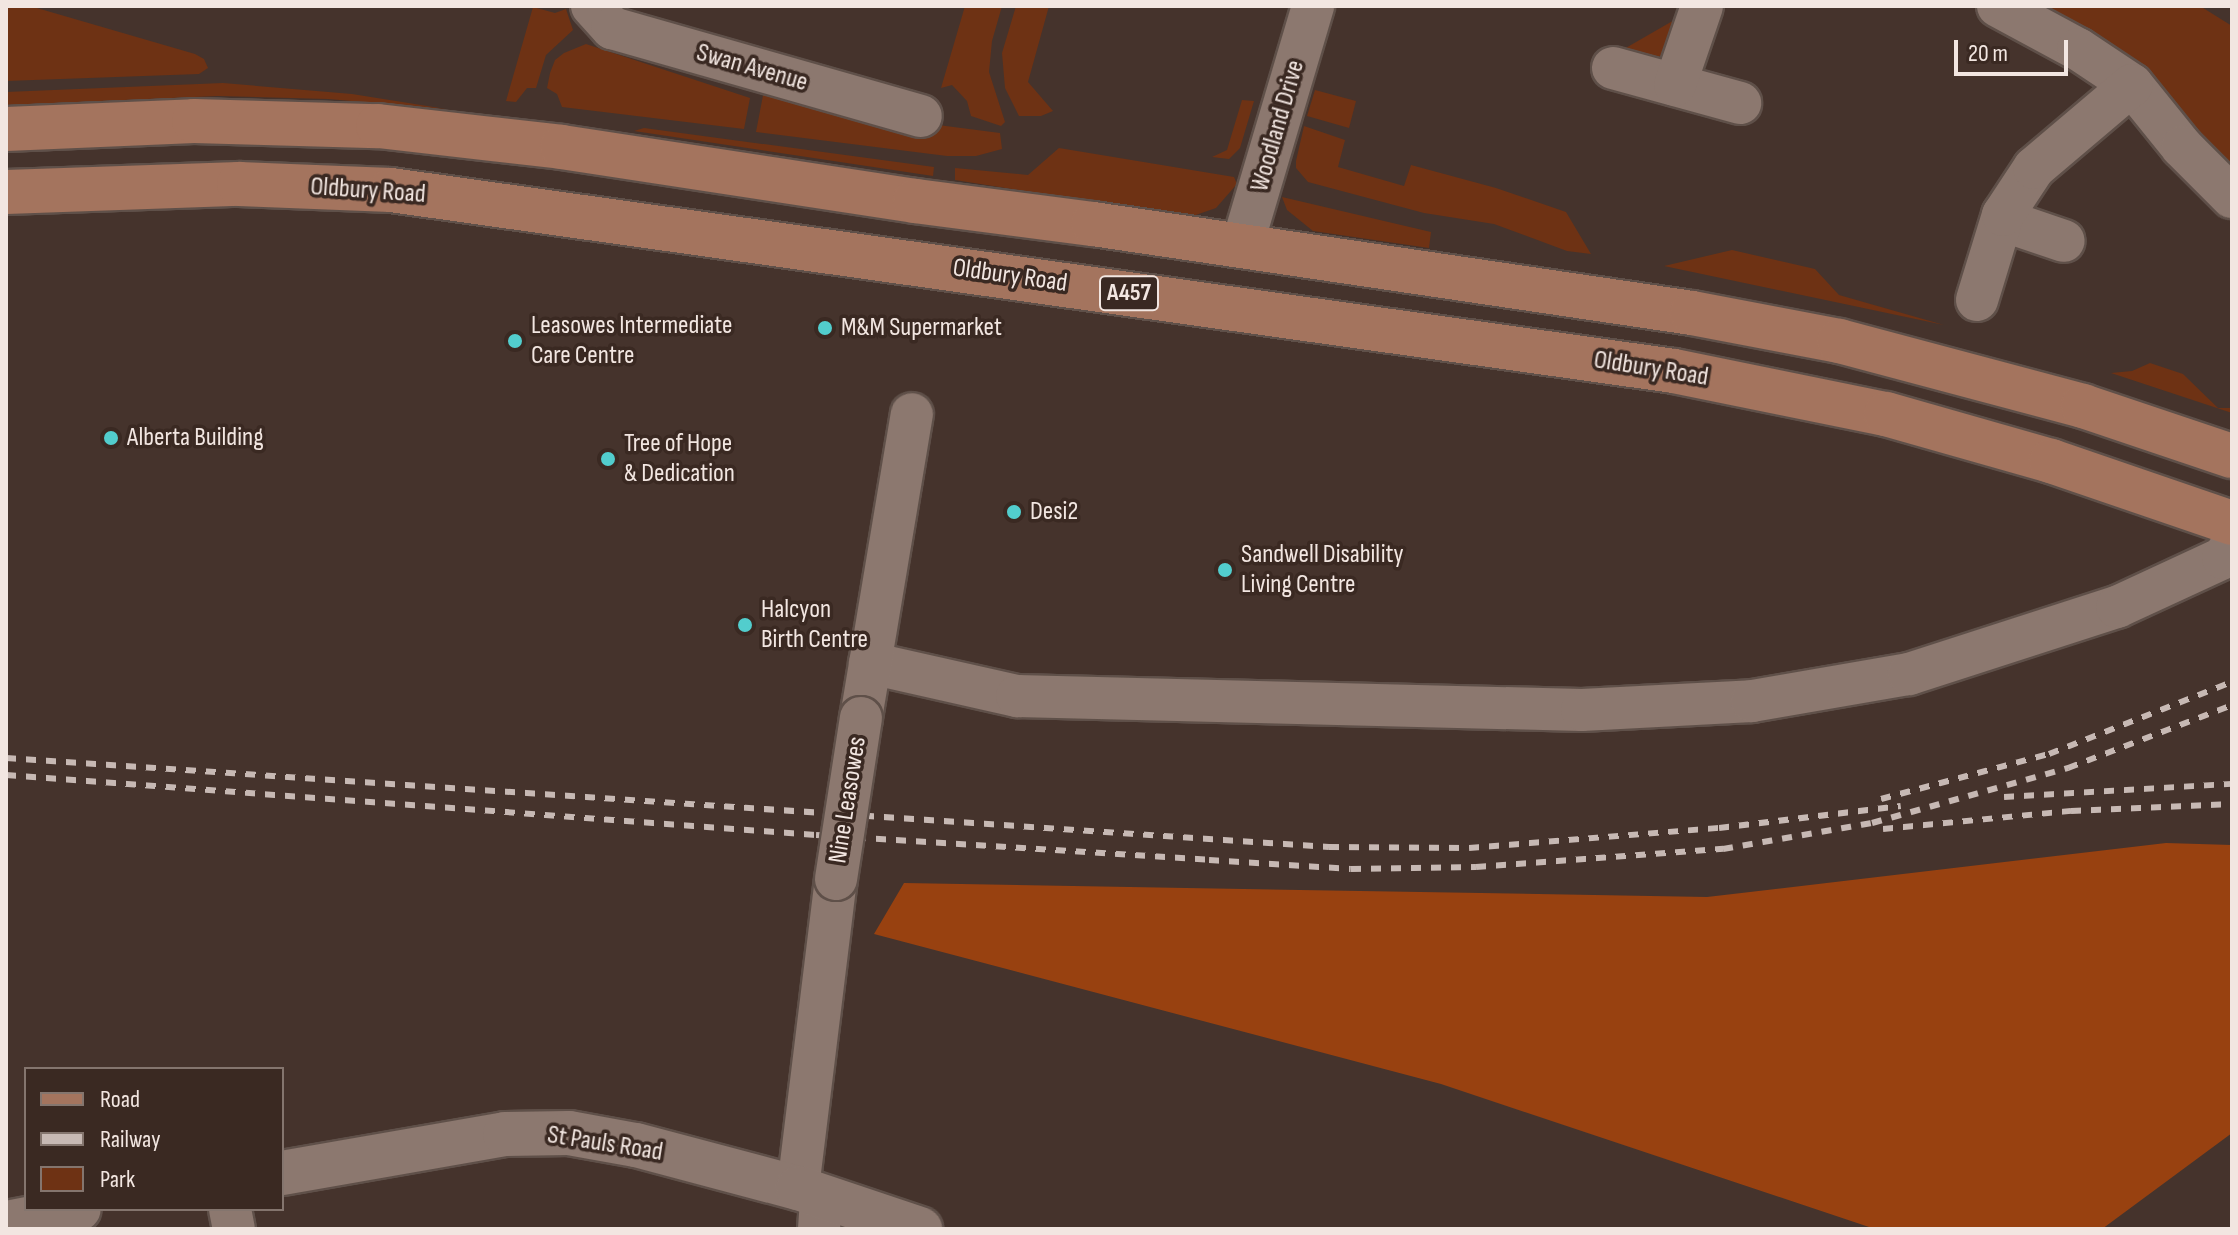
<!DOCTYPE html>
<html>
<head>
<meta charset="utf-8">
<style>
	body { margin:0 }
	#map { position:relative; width:2238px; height:1235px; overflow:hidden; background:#45332c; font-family:"Sofia Sans Condensed",sans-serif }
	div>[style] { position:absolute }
	.green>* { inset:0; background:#6e3214 }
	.forest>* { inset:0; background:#984110 }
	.roads { filter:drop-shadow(2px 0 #5f5049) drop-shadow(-2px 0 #5f5049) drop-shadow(0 2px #5f5049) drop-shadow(0 -2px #5f5049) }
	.minor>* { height:42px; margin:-21px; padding:0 21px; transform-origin:21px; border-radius:21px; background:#8c786f }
	.secondary>* { height:44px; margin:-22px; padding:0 22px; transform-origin:22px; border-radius:22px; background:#8c786f }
	.primary>* { height:44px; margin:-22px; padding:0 22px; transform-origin:22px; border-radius:22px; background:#a4745e }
	.rail>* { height:6px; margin-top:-3px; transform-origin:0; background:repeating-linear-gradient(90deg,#c7b9b4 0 10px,transparent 0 20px) }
	.bridges { filter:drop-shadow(2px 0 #5f5049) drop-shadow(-2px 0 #5f5049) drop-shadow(0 2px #5f5049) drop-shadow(0 -2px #5f5049) }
	.minor-bridge>* { height:42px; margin:-21px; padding:0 21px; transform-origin:21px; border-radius:21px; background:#8c786f }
	.dots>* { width:22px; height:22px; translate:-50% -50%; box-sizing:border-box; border:4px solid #3a2922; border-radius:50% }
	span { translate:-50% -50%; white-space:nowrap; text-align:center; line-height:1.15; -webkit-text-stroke:7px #3a2922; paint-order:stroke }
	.shield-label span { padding:2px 6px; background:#3a2922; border:2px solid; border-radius:6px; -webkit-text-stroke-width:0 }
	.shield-label { font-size:24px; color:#f2e6e1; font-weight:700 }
	.street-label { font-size:26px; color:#f2e6e1 }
	.poi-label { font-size:26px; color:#f2e6e1 }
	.left { translate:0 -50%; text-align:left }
	.frame { position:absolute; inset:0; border:8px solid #f2e6e1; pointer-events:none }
	.legend { position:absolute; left:24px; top:1067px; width:260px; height:144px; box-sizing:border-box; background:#3a2922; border:2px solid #84756e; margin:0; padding:10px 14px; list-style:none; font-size:24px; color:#f2e6e1 }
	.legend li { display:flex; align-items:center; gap:16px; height:40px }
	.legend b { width:40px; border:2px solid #84756e }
	.scale { position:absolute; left:1954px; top:40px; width:114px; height:36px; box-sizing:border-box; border:4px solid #f2e6e1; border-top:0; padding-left:10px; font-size:24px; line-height:28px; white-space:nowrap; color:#f2e6e1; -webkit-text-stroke:6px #3a2922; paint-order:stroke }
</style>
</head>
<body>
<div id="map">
	<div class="green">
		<div style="clip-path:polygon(6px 6px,30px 6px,195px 54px,204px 59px,208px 68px,199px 74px,6px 81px)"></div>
		<div style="clip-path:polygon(965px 6px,1002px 6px,992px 41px,989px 72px,1005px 122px,1001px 126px,971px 116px,967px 101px,952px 85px,941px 88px)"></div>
		<div style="clip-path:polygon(1016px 6px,1049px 6px,1028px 82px,1053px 111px,1041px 116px,1019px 116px,1005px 88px,1002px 53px)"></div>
		<div style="clip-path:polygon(2026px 6px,2200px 6px,2232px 26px,2232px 175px)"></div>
		<div style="clip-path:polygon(533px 7px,555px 13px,566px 9px,573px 30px,546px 55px,536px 88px,527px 88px,516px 102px,506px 101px)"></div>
		<div style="clip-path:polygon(1683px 15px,1668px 50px,1661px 56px,1651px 60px,1617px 53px)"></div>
		<div style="clip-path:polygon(586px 44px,750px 98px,744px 129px,562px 107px,557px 94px,547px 88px,550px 73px,555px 60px,564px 53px)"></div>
		<div style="clip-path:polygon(223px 83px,352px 94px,446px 109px,328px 99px,218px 96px,6px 105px,6px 92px)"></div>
		<div style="clip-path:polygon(764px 90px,938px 125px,1000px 133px,1002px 149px,976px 156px,947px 156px,756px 132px)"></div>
		<div style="clip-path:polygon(1315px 90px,1356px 101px,1349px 128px,1307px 116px)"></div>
		<div style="clip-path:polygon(1242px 100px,1254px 101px,1240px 148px,1229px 159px,1212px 157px,1227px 150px)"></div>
		<div style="clip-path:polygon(1304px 126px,1345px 140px,1338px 167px,1404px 186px,1411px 165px,1496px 188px,1566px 212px,1591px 254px,1567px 251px,1494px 224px,1424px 213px,1308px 182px,1296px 168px,1296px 161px)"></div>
		<div style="clip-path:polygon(644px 128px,934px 167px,933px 176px,634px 131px)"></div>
		<div style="clip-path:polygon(1059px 148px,1234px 177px,1237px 184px,1216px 208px,1190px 217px,955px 180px,955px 168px,1028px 175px)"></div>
		<div style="clip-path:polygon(1282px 197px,1431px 232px,1429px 248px,1313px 231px,1287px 210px)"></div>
		<div style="clip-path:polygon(1732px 250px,1815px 269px,1839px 295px,1944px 325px,1664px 266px)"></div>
		<div style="clip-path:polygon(2150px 363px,2183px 374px,2218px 408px,2232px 408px,2232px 413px,2111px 373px,2132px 371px)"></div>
	</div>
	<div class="forest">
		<div style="clip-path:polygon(2166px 843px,2232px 845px,2232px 1133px,2102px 1229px,1875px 1229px,1441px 1084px,874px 934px,904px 883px,1707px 897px)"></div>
	</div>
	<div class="roads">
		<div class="minor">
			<div style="left:592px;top:6px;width:30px;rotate:48deg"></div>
			<div style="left:612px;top:28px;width:321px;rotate:15.9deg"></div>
			<div style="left:1998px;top:6px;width:91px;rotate:28.3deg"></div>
			<div style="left:2078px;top:49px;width:65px;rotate:33.7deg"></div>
			<div style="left:2132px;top:85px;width:80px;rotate:51.1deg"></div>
			<div style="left:2182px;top:147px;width:71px;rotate:45deg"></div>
			<div style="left:1613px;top:68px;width:132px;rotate:15.4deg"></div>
			<div style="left:1675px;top:85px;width:83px;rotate:-71.1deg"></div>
			<div style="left:2002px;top:220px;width:65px;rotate:18.7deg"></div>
			<div style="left:1242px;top:246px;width:250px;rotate:-73.5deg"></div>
			<div style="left:1977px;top:300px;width:89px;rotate:-73deg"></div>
			<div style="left:2003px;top:215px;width:56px;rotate:-56.6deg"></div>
			<div style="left:2034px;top:168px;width:128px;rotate:-40.3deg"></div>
			<div style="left:870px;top:663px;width:151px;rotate:12.7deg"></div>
			<div style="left:1017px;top:696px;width:565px;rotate:1.42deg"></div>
			<div style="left:1582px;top:710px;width:170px;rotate:-3deg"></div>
			<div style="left:1752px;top:701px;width:159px;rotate:-9.8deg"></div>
			<div style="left:1909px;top:674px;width:219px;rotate:-17.9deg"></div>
			<div style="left:2117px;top:607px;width:117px;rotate:-24.8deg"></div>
			<div style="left:2223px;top:558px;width:16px;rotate:-55deg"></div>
			<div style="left:861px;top:718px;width:308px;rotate:-80.5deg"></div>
			<div style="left:798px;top:1188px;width:311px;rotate:-83deg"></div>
			<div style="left:230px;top:1209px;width:20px;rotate:79deg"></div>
			<div style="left:819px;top:1229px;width:32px;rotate:-86deg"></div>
		</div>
		<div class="secondary">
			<div style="left:282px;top:1173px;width:226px;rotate:-9.9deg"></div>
			<div style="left:505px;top:1134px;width:64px;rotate:-0.9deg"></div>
			<div style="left:569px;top:1133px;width:68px;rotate:10.2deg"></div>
			<div style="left:636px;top:1145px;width:168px;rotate:14.9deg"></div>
			<div style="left:798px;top:1188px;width:129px;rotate:18.6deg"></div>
			<div style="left:6px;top:1223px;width:74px;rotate:-10.9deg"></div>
		</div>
		<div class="primary">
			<div style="left:6px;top:129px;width:188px;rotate:-2.4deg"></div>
			<div style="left:194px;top:121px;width:184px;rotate:1.6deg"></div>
			<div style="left:378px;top:126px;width:185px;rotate:6.5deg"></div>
			<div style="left:562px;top:147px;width:357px;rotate:8.7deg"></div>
			<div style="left:915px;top:201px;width:179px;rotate:7.4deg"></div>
			<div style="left:1093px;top:224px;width:606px;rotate:8.45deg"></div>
			<div style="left:1692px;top:313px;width:150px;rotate:10.8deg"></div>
			<div style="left:1839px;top:341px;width:253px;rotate:14.9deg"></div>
			<div style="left:2083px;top:406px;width:157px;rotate:18.6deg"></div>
			<div style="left:6px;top:192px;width:233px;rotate:-2deg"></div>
			<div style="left:239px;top:184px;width:152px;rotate:2.3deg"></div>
			<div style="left:391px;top:190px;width:1296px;rotate:8.03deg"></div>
			<div style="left:1674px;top:371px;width:216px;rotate:11.5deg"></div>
			<div style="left:1886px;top:414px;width:172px;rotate:15.9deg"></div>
			<div style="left:2051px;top:461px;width:191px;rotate:18.9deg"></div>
		</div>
	</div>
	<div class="rail">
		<div style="left:6px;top:758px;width:1326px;rotate:3.85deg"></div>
		<div style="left:1329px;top:847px;width:140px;rotate:0.4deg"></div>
		<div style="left:1469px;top:848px;width:251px;rotate:-4.6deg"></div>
		<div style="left:1719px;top:828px;width:183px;rotate:-6.9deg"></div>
		<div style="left:6px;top:775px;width:812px;rotate:4.24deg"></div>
		<div style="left:816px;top:835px;width:394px;rotate:3.6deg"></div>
		<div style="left:1209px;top:860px;width:142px;rotate:3.6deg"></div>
		<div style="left:1351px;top:869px;width:125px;rotate:-0.9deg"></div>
		<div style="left:1476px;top:867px;width:248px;rotate:-4.2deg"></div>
		<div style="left:1723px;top:849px;width:151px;rotate:-9.9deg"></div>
		<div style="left:1872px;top:823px;width:204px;rotate:-15.7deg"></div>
		<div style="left:2068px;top:768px;width:176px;rotate:-21deg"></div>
		<div style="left:2004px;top:797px;width:228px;rotate:-3.3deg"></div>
		<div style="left:1881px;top:799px;width:174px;rotate:-15deg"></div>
		<div style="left:2049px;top:754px;width:197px;rotate:-21.5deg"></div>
		<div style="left:1883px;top:829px;width:189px;rotate:-5.5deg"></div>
		<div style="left:2071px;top:811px;width:161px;rotate:-2.5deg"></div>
	</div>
	<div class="bridges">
		<div class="minor-bridge">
			<div style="left:836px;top:879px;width:163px;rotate:-81.2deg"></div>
		</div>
	</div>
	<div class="dots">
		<div style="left:825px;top:328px;background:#52cdcd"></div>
		<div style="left:515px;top:341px;background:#52cdcd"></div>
		<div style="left:111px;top:438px;background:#52cdcd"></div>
		<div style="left:608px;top:459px;background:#52cdcd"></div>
		<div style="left:1014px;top:512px;background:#52cdcd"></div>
		<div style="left:1225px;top:570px;background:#52cdcd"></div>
		<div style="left:745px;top:625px;background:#52cdcd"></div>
	</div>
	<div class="shield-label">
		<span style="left:1129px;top:293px">A457</span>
	</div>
	<div class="street-label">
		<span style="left:752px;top:68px;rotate:16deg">Swan Avenue</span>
		<span style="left:1278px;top:126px;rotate:-74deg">Woodland Drive</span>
		<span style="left:368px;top:191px;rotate:4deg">Oldbury Road</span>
		<span style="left:1010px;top:276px;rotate:8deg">Oldbury Road</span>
		<span style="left:1651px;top:369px;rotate:9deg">Oldbury Road</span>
		<span style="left:848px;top:800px;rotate:-81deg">Nine Leasowes</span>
		<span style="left:605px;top:1144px;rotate:9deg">St Pauls Road</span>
	</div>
	<div class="poi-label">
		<span class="left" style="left:531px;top:341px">Leasowes Intermediate<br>Care Centre</span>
		<span class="left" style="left:841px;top:328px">M&amp;M Supermarket</span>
		<span class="left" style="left:127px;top:438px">Alberta Building</span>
		<span class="left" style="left:624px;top:459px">Tree of Hope<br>&amp; Dedication</span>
		<span class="left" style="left:1030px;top:512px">Desi2</span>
		<span class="left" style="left:1241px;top:570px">Sandwell Disability<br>Living Centre</span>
		<span class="left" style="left:761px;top:625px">Halcyon<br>Birth Centre</span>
	</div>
	<div class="frame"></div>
	<ul class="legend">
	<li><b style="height:10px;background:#a4745e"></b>Road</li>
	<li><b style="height:10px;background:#c7b9b4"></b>Railway</li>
	<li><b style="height:22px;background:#6e3214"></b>Park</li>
	</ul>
	<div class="scale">20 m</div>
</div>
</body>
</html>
